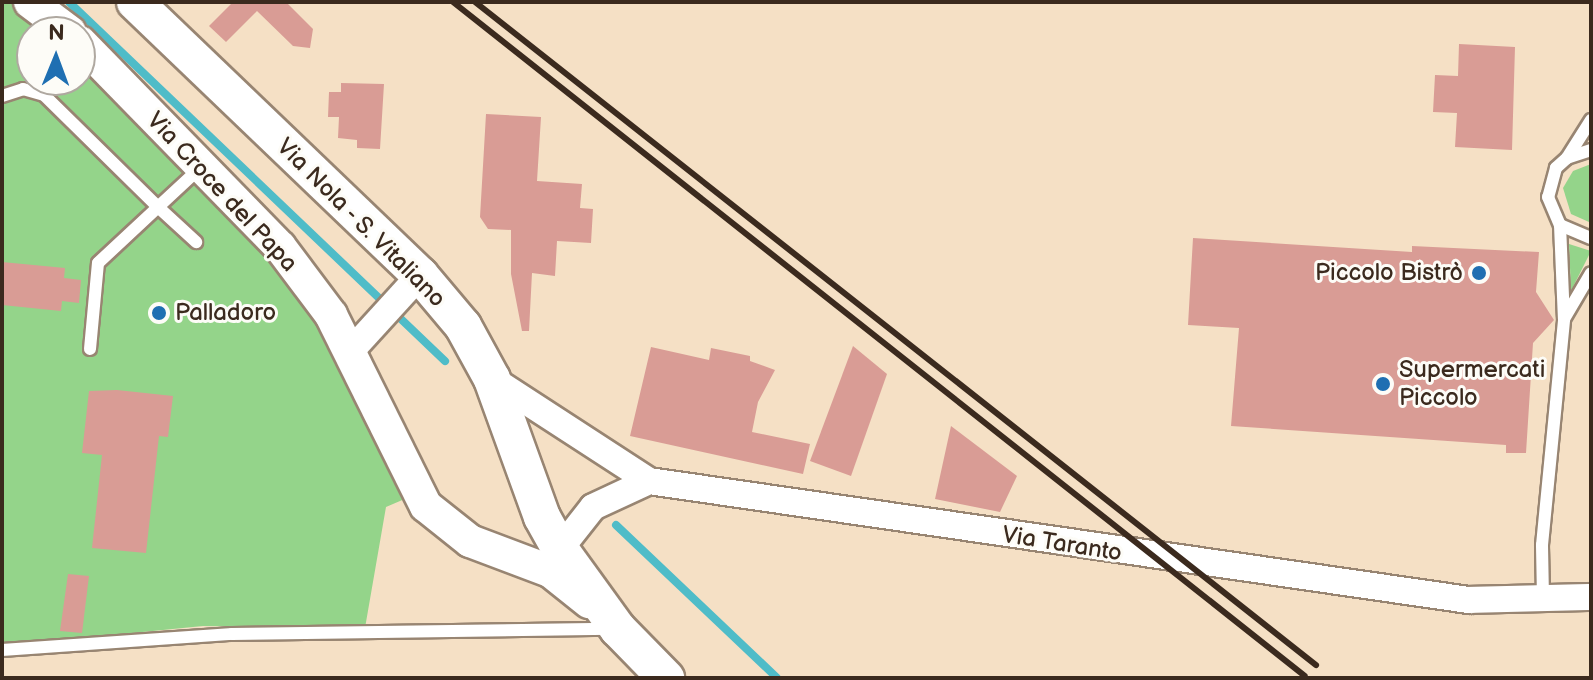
<!DOCTYPE html>
<html>
<head>
<meta charset="utf-8">
<style>
	body { margin:0 }
	#map { position:relative; width:1593px; height:680px; overflow:hidden; background:#f5e0c5; font-family:"Balsamiq Sans",sans-serif }
	div>[style] { position:absolute }
	.green>* { inset:0; background:#94d48a }
	.stream>* { height:8px; margin:-4px; padding:0 4px; transform-origin:4px; border-radius:4px; background:#4fbcc8 }
	.building>* { inset:0; background:#d99c95 }
	.roads { filter:drop-shadow(2px 0 #988572) drop-shadow(-2px 0 #988572) drop-shadow(0 2px #988572) drop-shadow(0 -2px #988572) }
	.service>* { height:12px; margin:-6px; padding:0 6px; transform-origin:6px; border-radius:6px; background:#fff }
	.minor>* { height:26px; margin:-13px; padding:0 13px; transform-origin:13px; border-radius:13px; background:#fff }
	.tertiary>* { height:32px; margin:-16px; padding:0 16px; transform-origin:16px; border-radius:16px; background:#fff }
	.secondary>* { height:36px; margin:-18px; padding:0 18px; transform-origin:18px; border-radius:18px; background:#fff }
	.rail>* { height:6px; margin:-3px; padding:0 3px; transform-origin:3px; border-radius:3px; background:#3b2a1e }
	.dots>* { width:22px; height:22px; translate:-50% -50%; box-sizing:border-box; border:4px solid #fdfcf7; border-radius:50% }
	span { translate:-50% -50%; white-space:nowrap; text-align:center; line-height:1.15; -webkit-text-stroke:6px #fdfcf7; paint-order:stroke }
	.street-label { font-size:24px; color:#3b2a1e }
	.poi-label { font-size:24px; color:#3b2a1e }
	.right { translate:-100% -50%; text-align:right }
	.left { translate:0 -50%; text-align:left }
	.frame { position:absolute; inset:0; border:4px solid #3b2a1e; pointer-events:none }
	.north { position:absolute; left:16px; top:16px; width:80px; height:80px; box-sizing:border-box; background:#fdfcf7; border:2px solid #afa8a0; border-radius:50%; rotate:1deg; font-size:22px; font-weight:700; line-height:32px; text-align:center; color:#3b2a1e }
	.north::after { content:''; display:block; margin:auto; width:28px; height:36px; background:#1f6fb2; clip-path:polygon(50% 0,100% 100%,50% 72%,0 100%) }
</style>
</head>
<body>
<div id="map">
	<div class="green">
		<div style="clip-path:polygon(2px 2px,10px 2px,49px 32px,32px 32px,32px 80px,80px 80px,80px 62px,299px 285px,407px 498px,386px 507px,365px 628px,203px 626px,2px 646px)"></div>
		<div style="clip-path:polygon(1591px 164px,1591px 222px,1589px 222px,1571px 214px,1563px 188px,1573px 171px)"></div>
		<div style="clip-path:polygon(1569px 244px,1591px 251px,1571px 291px)"></div>
	</div>
	<div class="stream">
		<div style="left:69px;top:2px;width:520px;rotate:43.68deg"></div>
		<div style="left:616px;top:525px;width:222px;rotate:43.5deg"></div>
	</div>
	<div class="building">
		<div style="clip-path:polygon(233px 2px,286px 2px,313px 29px,310px 48px,293px 46px,257px 11px,226px 42px,209px 26px)"></div>
		<div style="clip-path:polygon(1459px 44px,1515px 47px,1512px 150px,1455px 147px,1457px 113px,1433px 112px,1435px 75px,1458px 76px)"></div>
		<div style="clip-path:polygon(341px 83px,384px 84px,380px 149px,357px 148px,357px 140px,338px 138px,339px 117px,328px 117px,329px 92px,341px 92px)"></div>
		<div style="clip-path:polygon(486px 114px,541px 117px,537px 181px,582px 184px,580px 208px,593px 209px,591px 243px,557px 241px,555px 276px,532px 273px,529px 331px,522px 331px,511px 274px,511px 230px,488px 229px,480px 217px)"></div>
		<div style="clip-path:polygon(1193px 238px,1412px 252px,1412px 246px,1539px 252px,1536px 292px,1554px 320px,1533px 343px,1526px 453px,1506px 453px,1506px 445px,1231px 426px,1239px 328px,1188px 325px)"></div>
		<div style="clip-path:polygon(2px 262px,65px 268px,64px 278px,81px 280px,79px 303px,62px 301px,61px 311px,2px 305px)"></div>
		<div style="clip-path:polygon(853px 346px,887px 374px,851px 476px,810px 461px)"></div>
		<div style="clip-path:polygon(651px 347px,709px 360px,711px 348px,750px 356px,750px 361px,775px 370px,758px 402px,752px 432px,810px 444px,803px 474px,630px 436px)"></div>
		<div style="clip-path:polygon(117px 390px,173px 396px,168px 437px,159px 436px,146px 553px,92px 548px,102px 455px,82px 453px,89px 391px)"></div>
		<div style="clip-path:polygon(951px 426px,1017px 476px,1000px 512px,935px 499px)"></div>
		<div style="clip-path:polygon(68px 574px,89px 576px,82px 633px,60px 631px)"></div>
	</div>
	<div class="roads">
		<div class="service">
			<div style="left:2px;top:96px;width:22px;rotate:-18deg"></div>
			<div style="left:23px;top:89px;width:22px;rotate:16deg"></div>
			<div style="left:44px;top:95px;width:160px;rotate:44.5deg"></div>
			<div style="left:158px;top:207px;width:59px;rotate:-42.9deg"></div>
			<div style="left:1591px;top:150px;width:25px;rotate:162deg"></div>
			<div style="left:1567px;top:158px;width:15px;rotate:138deg"></div>
			<div style="left:1556px;top:168px;width:30px;rotate:105deg"></div>
			<div style="left:1548px;top:197px;width:30px;rotate:67deg"></div>
			<div style="left:1560px;top:225px;width:34px;rotate:23deg"></div>
			<div style="left:1567px;top:158px;width:45px;rotate:-57.7deg"></div>
			<div style="left:1560px;top:225px;width:94px;rotate:87.6deg"></div>
			<div style="left:1564px;top:319px;width:53px;rotate:-59.6deg"></div>
			<div style="left:90px;top:349px;width:86px;rotate:-84.7deg"></div>
			<div style="left:98px;top:263px;width:82px;rotate:-43deg"></div>
			<div style="left:158px;top:207px;width:52px;rotate:42.6deg"></div>
			<div style="left:1543px;top:598px;width:53px;rotate:-91.1deg"></div>
			<div style="left:1542px;top:545px;width:227px;rotate:-84.4deg"></div>
			<div style="left:2px;top:650px;width:231px;rotate:-4deg"></div>
			<div style="left:232px;top:634px;width:379px;rotate:-0.8deg"></div>
		</div>
		<div class="minor">
			<div style="left:350px;top:352px;width:104px;rotate:-47.7deg"></div>
			<div style="left:492px;top:379px;width:187px;rotate:33deg"></div>
			<div style="left:560px;top:549px;width:53px;rotate:-51.8deg"></div>
			<div style="left:593px;top:507px;width:62px;rotate:-24.9deg"></div>
			<div style="left:649px;top:481px;width:829px;rotate:8.26deg"></div>
			<div style="left:1469px;top:600px;width:122px;rotate:-1.4deg"></div>
		</div>
		<div class="tertiary">
			<div style="left:30px;top:2px;width:50px;rotate:36.9deg"></div>
			<div style="left:80px;top:42px;width:286px;rotate:45.7deg"></div>
			<div style="left:280px;top:247px;width:85px;rotate:53.1deg"></div>
			<div style="left:331px;top:315px;width:213px;rotate:63.6deg"></div>
			<div style="left:426px;top:506px;width:56px;rotate:38.5deg"></div>
			<div style="left:470px;top:541px;width:85px;rotate:20.6deg"></div>
			<div style="left:550px;top:571px;width:50px;rotate:38.5deg"></div>
		</div>
		<div class="secondary">
			<div style="left:135px;top:2px;width:395px;rotate:43.8deg"></div>
			<div style="left:420px;top:275px;width:67px;rotate:49.9deg"></div>
			<div style="left:463px;top:326px;width:60px;rotate:61.3deg"></div>
			<div style="left:492px;top:379px;width:147px;rotate:70.1deg"></div>
			<div style="left:542px;top:517px;width:37px;rotate:61deg"></div>
			<div style="left:560px;top:549px;width:99px;rotate:54.1deg"></div>
			<div style="left:618px;top:629px;width:69px;rotate:45.6deg"></div>
		</div>
	</div>
	<div class="rail">
		<div style="left:453px;top:2px;width:1086px;rotate:38.35deg"></div>
		<div style="left:475px;top:2px;width:1071px;rotate:38.25deg"></div>
	</div>
	<div class="dots">
		<div style="left:1479px;top:273px;background:#1f6fb2"></div>
		<div style="left:159px;top:313px;background:#1f6fb2"></div>
		<div style="left:1383px;top:384px;background:#1f6fb2"></div>
	</div>
	<div class="street-label">
		<span style="left:222px;top:192px;rotate:47deg">Via Croce del Papa</span>
		<span style="left:361px;top:223px;rotate:45deg">Via Nola - S. Vitaliano</span>
		<span style="left:1062px;top:544px;rotate:9deg">Via Taranto</span>
	</div>
	<div class="poi-label">
		<span class="right" style="left:1463px;top:273px">Piccolo Bistrò</span>
		<span class="left" style="left:175px;top:313px">Palladoro</span>
		<span class="left" style="left:1399px;top:384px">Supermercati<br>Piccolo</span>
	</div>
	<div class="frame"></div>
	<div class="north">N</div>
</div>
</body>
</html>
